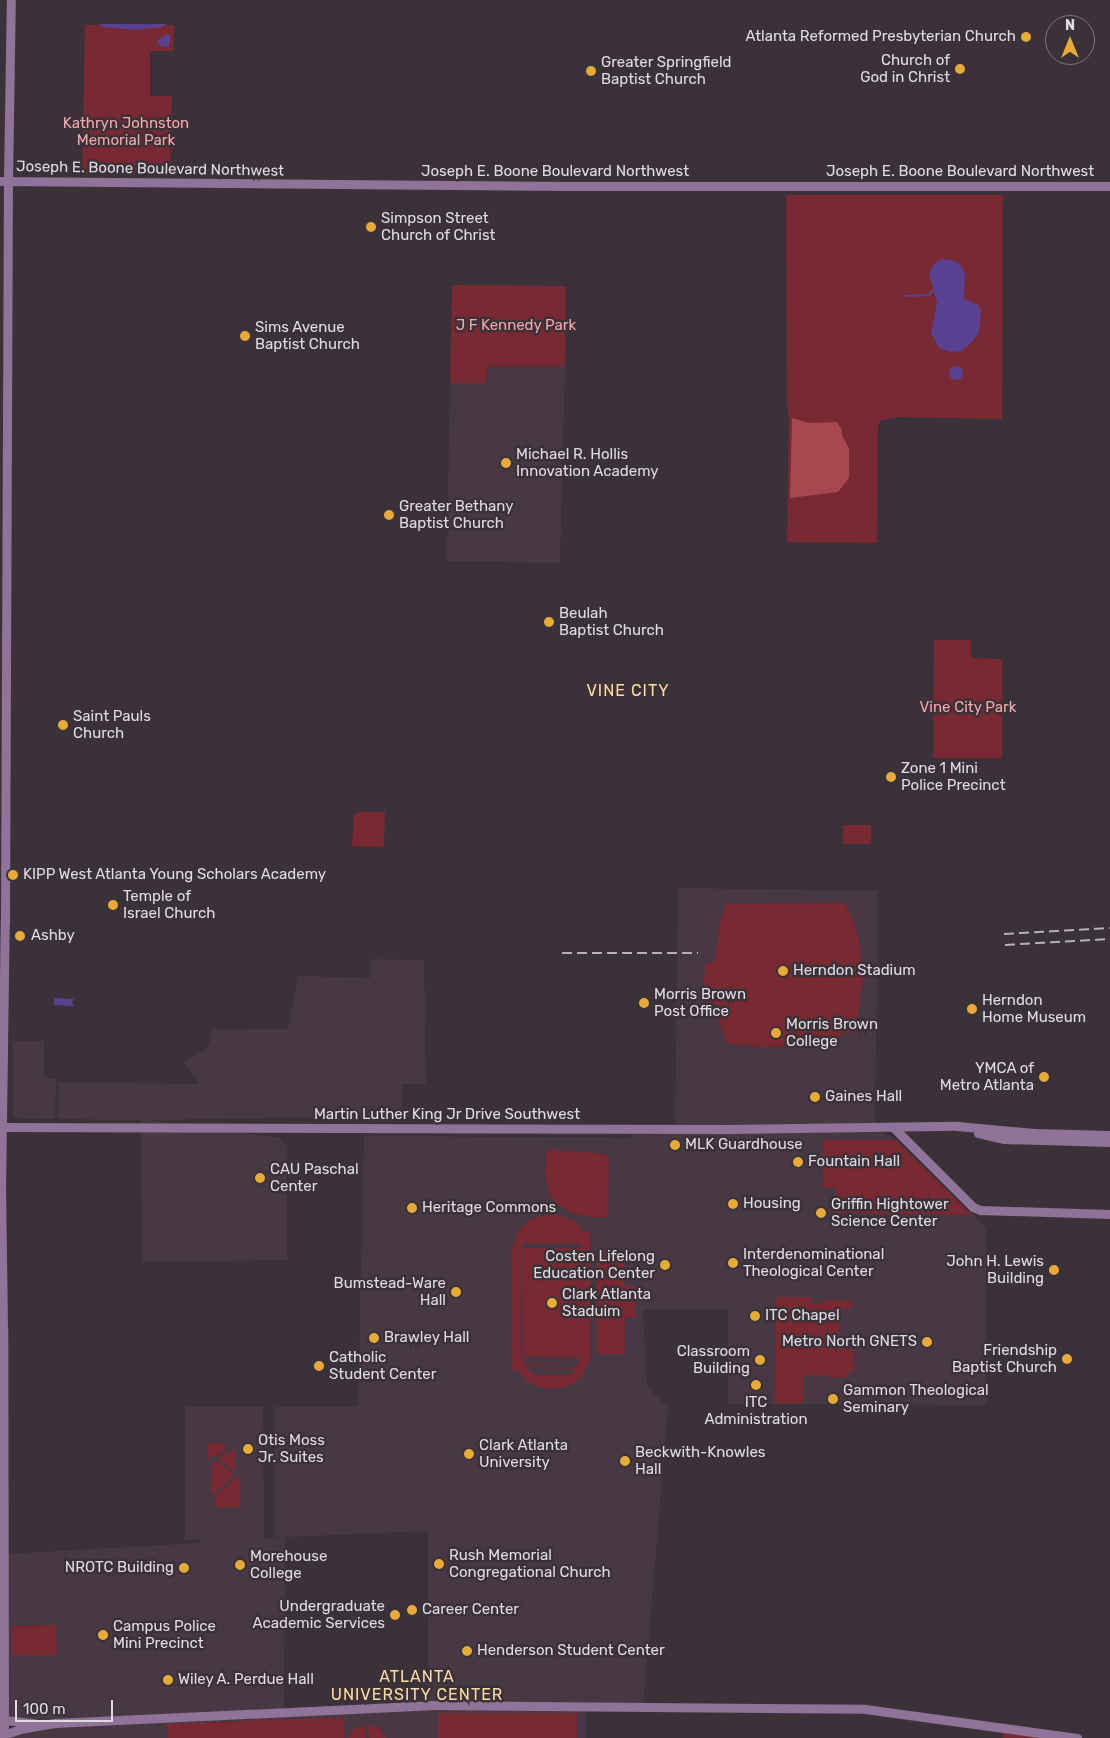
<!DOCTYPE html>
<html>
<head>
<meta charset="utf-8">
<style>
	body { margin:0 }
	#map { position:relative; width:1110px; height:1738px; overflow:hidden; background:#3b3239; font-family:Rubik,sans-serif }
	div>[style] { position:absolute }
	.built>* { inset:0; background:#473843 }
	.green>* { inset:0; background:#782932 }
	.forest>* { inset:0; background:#a94750 }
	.water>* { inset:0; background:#584191 }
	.round { border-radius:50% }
	.stream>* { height:2px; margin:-1px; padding:0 1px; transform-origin:1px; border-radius:1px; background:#584191 }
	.secondary>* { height:9px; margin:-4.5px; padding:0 4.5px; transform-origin:4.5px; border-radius:4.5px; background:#907398 }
	.rail>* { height:2px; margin-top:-1px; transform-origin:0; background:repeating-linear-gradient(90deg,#b7b0b5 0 10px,transparent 0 15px) }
	.dots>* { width:14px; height:14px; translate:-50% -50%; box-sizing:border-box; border:2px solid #3b3239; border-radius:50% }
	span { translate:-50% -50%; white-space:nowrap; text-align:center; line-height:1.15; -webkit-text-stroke:5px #3b3239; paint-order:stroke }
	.poi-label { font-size:15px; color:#e1dadf }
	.right { translate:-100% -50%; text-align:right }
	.left { translate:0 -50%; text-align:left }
	.park-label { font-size:15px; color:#f7a7aa }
	.street-label { font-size:15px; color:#e1dadf }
	.neighbourhood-label { font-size:16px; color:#fedca4; letter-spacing:1px }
	.north { position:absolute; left:1045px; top:15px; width:50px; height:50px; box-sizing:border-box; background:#3b3239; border:1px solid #7d757b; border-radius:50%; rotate:0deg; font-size:14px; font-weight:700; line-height:20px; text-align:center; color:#e1dadf }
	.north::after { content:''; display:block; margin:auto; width:18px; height:22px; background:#e8ab37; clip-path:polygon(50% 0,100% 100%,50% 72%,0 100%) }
	.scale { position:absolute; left:15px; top:1700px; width:98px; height:22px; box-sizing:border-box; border:2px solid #e1dadf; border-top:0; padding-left:6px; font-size:15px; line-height:18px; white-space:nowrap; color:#e1dadf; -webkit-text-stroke:4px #3b3239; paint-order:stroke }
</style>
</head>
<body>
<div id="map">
	<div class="built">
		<div style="clip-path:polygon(487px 366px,565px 366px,560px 563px,447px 561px,450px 383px,486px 383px)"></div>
		<div style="clip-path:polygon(evenodd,678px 888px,878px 891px,875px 1128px,890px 1137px,986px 1228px,986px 1405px,728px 1404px,728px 1310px,643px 1310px,647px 1387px,668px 1408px,643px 1707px,586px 1708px,586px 1738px,4px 1738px,61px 1721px,2px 1726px,5px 1554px,200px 1543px,200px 1539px,185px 1540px,185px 1406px,263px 1407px,264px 1539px,282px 1538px,274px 1537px,275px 1407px,358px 1407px,364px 1136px,631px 1138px,631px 1129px,675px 1129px,678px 888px,428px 1531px,428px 1706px,284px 1713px,285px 1537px,428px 1531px)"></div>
		<div style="clip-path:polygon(371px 959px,424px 960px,426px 1084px,402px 1084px,402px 1116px,146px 1120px,281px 1138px,287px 1148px,287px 1260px,142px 1262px,141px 1120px,58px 1119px,58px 1082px,200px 1084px,183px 1062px,207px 1049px,213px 1030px,288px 1029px,298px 976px,370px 978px)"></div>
		<div style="clip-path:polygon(13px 1041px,44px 1041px,44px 1078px,56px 1079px,55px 1119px,13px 1118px)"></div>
	</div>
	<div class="green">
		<div style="clip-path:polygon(85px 25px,174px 25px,173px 51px,150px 51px,150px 96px,172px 96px,170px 174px,82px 174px)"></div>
		<div style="clip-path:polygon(786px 195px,1003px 195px,1002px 419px,898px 417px,880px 421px,878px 425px,877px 543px,787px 542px,789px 417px,787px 403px)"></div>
		<div style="clip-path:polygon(452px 285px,566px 286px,565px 366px,487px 366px,486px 383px,450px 383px)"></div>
		<div style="clip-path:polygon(934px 640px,971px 640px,971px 658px,1002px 659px,1002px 758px,933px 758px)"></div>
		<div style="clip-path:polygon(358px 812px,385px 812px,384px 847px,352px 846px,354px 815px)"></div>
		<div style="clip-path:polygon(843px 825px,871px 825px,871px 844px,843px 844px)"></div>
		<div style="clip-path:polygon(844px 903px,850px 913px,858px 935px,861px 955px,863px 979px,855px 1033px,845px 1032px,837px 1040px,801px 1045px,763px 1047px,728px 1044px,721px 1027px,716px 1005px,707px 1003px,703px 977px,705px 977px,705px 964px,715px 961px,720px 921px,726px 904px)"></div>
		<div style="clip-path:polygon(823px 1140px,896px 1140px,972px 1215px,836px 1213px,836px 1188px,823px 1188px)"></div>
		<div style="clip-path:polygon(547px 1149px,605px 1154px,609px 1158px,608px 1217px,597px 1218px,571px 1213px,558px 1205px,550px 1195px,547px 1184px,545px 1171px)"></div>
		<div style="clip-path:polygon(evenodd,557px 1214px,576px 1222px,584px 1232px,590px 1232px,590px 1361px,581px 1377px,572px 1384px,562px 1388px,549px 1389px,536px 1386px,527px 1381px,519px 1371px,512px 1370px,512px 1248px,519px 1230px,527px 1222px,536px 1217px,557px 1214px,522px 1243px,581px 1244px,580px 1359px,534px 1359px,580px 1360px,576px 1368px,537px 1368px,574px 1369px,570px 1375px,534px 1375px,524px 1365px,569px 1363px,524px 1363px,521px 1356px,522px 1243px)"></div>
		<div style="clip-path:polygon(523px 1248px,581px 1248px,580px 1357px,523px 1357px)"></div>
		<div style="clip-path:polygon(597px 1251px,624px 1251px,624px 1285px,635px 1286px,635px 1317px,625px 1318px,625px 1354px,597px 1354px)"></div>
		<div style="clip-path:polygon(776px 1297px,811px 1297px,812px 1303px,823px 1303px,824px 1300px,852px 1301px,852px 1308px,844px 1308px,843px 1311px,840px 1311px,839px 1345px,843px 1345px,843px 1349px,854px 1349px,853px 1372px,847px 1372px,847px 1378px,828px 1377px,828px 1375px,804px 1375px,803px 1403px,775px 1403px)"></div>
		<div style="clip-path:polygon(208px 1443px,225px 1443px,225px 1451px,214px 1457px,208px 1457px)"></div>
		<div style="clip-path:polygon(235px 1449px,235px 1471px,217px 1459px)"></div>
		<div style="clip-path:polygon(212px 1462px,217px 1462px,233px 1473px,233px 1476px,214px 1494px,211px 1492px)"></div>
		<div style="clip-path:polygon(240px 1475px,240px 1507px,216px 1507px,215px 1496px)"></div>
		<div style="clip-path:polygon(56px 1625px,57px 1655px,12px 1655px,12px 1626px)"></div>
		<div style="clip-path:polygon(438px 1713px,577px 1713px,577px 1738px,438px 1738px)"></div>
		<div style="clip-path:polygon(344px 1717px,345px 1738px,168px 1738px,167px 1724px)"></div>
		<div style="clip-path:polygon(365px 1725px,366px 1738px,348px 1738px,354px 1729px)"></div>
		<div style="clip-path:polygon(368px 1725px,378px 1727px,387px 1738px,369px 1738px)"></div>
		<div style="clip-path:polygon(1003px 1732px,1040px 1738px,1003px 1738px)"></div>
	</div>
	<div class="forest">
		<div style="clip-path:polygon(792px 418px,809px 423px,837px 422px,842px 430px,842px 435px,849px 449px,849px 478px,838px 492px,790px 498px)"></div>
	</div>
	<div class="water">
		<div style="clip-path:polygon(99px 24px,167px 24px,162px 27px,136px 30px,103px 27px)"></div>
		<div style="clip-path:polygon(167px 34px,170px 35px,169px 46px,166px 47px,158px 45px,157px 41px)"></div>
		<div style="clip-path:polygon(941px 259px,952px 260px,960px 264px,965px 274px,964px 299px,977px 304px,981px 310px,979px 333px,972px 342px,962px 351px,951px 352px,939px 348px,931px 333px,937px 302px,929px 274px,933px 265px)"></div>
		<div class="round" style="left:949px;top:366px;width:14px;height:14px"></div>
		<div style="clip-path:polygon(54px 998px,74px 999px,72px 1002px,74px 1006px,54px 1005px)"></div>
	</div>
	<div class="stream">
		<div style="left:906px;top:296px;width:23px;rotate:-2deg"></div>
		<div style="left:929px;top:295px;width:8px;rotate:-50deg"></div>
	</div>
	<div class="secondary">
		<div style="left:0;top:181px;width:567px;rotate:0.51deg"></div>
		<div style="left:567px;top:186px;width:543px"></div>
		<div style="left:0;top:1127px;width:729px;rotate:0.16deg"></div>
		<div style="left:729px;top:1129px;width:228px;rotate:-0.8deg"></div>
		<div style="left:957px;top:1126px;width:77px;rotate:5.2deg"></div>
		<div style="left:1034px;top:1133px;width:76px;rotate:1.5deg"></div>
		<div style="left:894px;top:1128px;width:112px;rotate:45deg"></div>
		<div style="left:973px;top:1207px;width:8px;rotate:23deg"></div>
		<div style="left:980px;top:1210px;width:130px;rotate:1.8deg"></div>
		<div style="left:978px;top:1133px;width:26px;rotate:13deg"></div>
		<div style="left:1003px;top:1139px;width:107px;rotate:1.6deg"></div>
		<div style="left:4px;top:1720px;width:30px;rotate:6deg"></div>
		<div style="left:0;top:1736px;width:21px;rotate:-19deg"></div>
		<div style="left:20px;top:1729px;width:36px;rotate:-10deg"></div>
		<div style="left:55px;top:1723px;width:376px;rotate:-2.7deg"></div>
		<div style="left:431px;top:1705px;width:434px;rotate:0.5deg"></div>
		<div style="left:865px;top:1709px;width:214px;rotate:7.8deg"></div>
		<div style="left:4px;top:1738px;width:410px;rotate:-90.1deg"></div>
		<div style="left:3px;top:1328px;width:136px;rotate:-90.8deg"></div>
		<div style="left:1px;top:1192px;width:271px;rotate:-89.2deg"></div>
		<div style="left:5px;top:921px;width:740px;rotate:-89.77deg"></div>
		<div style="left:8px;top:181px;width:181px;rotate:-89.1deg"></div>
	</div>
	<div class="rail">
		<div style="left:1004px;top:934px;width:106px;rotate:-3.2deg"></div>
		<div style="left:1005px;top:945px;width:105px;rotate:-3.3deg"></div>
		<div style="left:562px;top:953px;width:136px"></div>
	</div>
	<div class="dots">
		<div style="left:1026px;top:37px;background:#e8ab37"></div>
		<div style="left:960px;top:69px;background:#e8ab37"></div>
		<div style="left:591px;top:71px;background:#e8ab37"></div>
		<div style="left:371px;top:227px;background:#e8ab37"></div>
		<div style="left:245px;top:336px;background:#e8ab37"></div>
		<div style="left:506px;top:463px;background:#e8ab37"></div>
		<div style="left:389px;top:515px;background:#e8ab37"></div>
		<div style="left:549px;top:622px;background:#e8ab37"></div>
		<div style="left:63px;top:725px;background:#e8ab37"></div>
		<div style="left:891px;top:777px;background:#e8ab37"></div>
		<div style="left:13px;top:875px;background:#e8ab37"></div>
		<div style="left:113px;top:905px;background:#e8ab37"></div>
		<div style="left:20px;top:936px;background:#e8ab37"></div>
		<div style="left:783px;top:971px;background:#e8ab37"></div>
		<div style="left:644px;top:1003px;background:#e8ab37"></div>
		<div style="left:972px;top:1009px;background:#e8ab37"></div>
		<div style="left:776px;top:1033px;background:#e8ab37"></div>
		<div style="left:1044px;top:1077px;background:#e8ab37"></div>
		<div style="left:815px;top:1097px;background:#e8ab37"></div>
		<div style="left:675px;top:1145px;background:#e8ab37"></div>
		<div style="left:798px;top:1162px;background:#e8ab37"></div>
		<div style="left:260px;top:1178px;background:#e8ab37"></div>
		<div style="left:733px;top:1204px;background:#e8ab37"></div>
		<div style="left:412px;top:1208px;background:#e8ab37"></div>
		<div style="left:821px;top:1213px;background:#e8ab37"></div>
		<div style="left:733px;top:1263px;background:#e8ab37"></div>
		<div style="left:665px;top:1265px;background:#e8ab37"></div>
		<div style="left:1054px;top:1270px;background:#e8ab37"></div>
		<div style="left:456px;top:1292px;background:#e8ab37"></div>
		<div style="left:552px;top:1303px;background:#e8ab37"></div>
		<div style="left:755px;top:1316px;background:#e8ab37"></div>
		<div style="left:374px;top:1338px;background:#e8ab37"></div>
		<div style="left:927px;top:1342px;background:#e8ab37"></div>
		<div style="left:1067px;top:1359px;background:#e8ab37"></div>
		<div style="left:760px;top:1360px;background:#e8ab37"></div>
		<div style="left:319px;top:1366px;background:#e8ab37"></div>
		<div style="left:756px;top:1385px;background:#e8ab37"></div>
		<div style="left:833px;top:1399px;background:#e8ab37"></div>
		<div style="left:248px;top:1449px;background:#e8ab37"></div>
		<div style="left:469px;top:1454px;background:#e8ab37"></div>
		<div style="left:625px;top:1461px;background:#e8ab37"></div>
		<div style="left:439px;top:1564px;background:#e8ab37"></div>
		<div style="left:240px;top:1565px;background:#e8ab37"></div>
		<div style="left:184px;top:1568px;background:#e8ab37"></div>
		<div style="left:412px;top:1610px;background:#e8ab37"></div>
		<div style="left:395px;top:1615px;background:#e8ab37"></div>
		<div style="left:103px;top:1635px;background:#e8ab37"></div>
		<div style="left:467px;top:1651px;background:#e8ab37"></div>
		<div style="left:168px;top:1680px;background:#e8ab37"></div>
	</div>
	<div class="poi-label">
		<span class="right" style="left:1016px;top:37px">Atlanta Reformed Presbyterian Church</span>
		<span class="right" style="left:950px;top:69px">Church of<br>God in Christ</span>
		<span class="left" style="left:601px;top:71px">Greater Springfield<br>Baptist Church</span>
		<span class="left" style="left:381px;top:227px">Simpson Street<br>Church of Christ</span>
		<span class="left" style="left:255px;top:336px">Sims Avenue<br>Baptist Church</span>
		<span class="left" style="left:516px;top:463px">Michael R. Hollis<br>Innovation Academy</span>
		<span class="left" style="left:399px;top:515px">Greater Bethany<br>Baptist Church</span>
		<span class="left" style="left:559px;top:622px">Beulah<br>Baptist Church</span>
		<span class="left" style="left:73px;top:725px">Saint Pauls<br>Church</span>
		<span class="left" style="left:901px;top:777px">Zone 1 Mini<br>Police Precinct</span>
		<span class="left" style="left:23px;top:875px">KIPP West Atlanta Young Scholars Academy</span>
		<span class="left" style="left:123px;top:905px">Temple of<br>Israel Church</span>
		<span class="left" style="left:31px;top:936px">Ashby</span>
		<span class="left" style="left:793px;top:971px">Herndon Stadium</span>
		<span class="left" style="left:654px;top:1003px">Morris Brown<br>Post Office</span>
		<span class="left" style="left:982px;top:1009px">Herndon<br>Home Museum</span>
		<span class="left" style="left:786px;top:1033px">Morris Brown<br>College</span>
		<span class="right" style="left:1034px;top:1077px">YMCA of<br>Metro Atlanta</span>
		<span class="left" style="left:825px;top:1097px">Gaines Hall</span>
		<span class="left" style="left:685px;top:1145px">MLK Guardhouse</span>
		<span class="left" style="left:808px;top:1162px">Fountain Hall</span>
		<span class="left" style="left:270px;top:1178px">CAU Paschal<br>Center</span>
		<span class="left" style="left:743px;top:1204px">Housing</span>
		<span class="left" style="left:831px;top:1213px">Griffin Hightower<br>Science Center</span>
		<span class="left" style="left:422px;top:1208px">Heritage Commons</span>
		<span class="left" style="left:743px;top:1263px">Interdenominational<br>Theological Center</span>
		<span class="right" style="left:655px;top:1265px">Costen Lifelong<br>Education Center</span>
		<span class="right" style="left:1044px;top:1270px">John H. Lewis<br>Building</span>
		<span class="right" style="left:446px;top:1292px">Bumstead-Ware<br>Hall</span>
		<span class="left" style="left:562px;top:1303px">Clark Atlanta<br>Staduim</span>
		<span class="left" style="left:765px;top:1316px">ITC Chapel</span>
		<span class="left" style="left:384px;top:1338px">Brawley Hall</span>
		<span class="right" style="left:917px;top:1342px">Metro North GNETS</span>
		<span class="right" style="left:1057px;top:1359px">Friendship<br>Baptist Church</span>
		<span class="right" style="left:750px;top:1360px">Classroom<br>Building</span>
		<span class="left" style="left:329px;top:1366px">Catholic<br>Student Center</span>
		<span class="left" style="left:843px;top:1399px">Gammon Theological<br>Seminary</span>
		<span style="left:756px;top:1411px">ITC<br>Administration</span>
		<span class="left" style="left:258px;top:1449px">Otis Moss<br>Jr. Suites</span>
		<span class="left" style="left:479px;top:1454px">Clark Atlanta<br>University</span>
		<span class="left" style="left:635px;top:1461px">Beckwith-Knowles<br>Hall</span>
		<span class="left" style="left:449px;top:1564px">Rush Memorial<br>Congregational Church</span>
		<span class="left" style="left:250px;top:1565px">Morehouse<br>College</span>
		<span class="right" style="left:174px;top:1568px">NROTC Building</span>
		<span class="right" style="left:385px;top:1615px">Undergraduate<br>Academic Services</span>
		<span class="left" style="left:422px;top:1610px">Career Center</span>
		<span class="left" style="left:113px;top:1635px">Campus Police<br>Mini Precinct</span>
		<span class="left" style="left:477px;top:1651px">Henderson Student Center</span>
		<span class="left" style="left:178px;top:1680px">Wiley A. Perdue Hall</span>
	</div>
	<div class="park-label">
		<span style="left:126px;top:132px">Kathryn Johnston<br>Memorial Park</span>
		<span style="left:516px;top:326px">J F Kennedy Park</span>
		<span style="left:968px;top:708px">Vine City Park</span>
	</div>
	<div class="street-label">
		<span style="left:150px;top:169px;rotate:1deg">Joseph E. Boone Boulevard Northwest</span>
		<span style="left:555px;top:172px">Joseph E. Boone Boulevard Northwest</span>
		<span style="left:960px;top:172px">Joseph E. Boone Boulevard Northwest</span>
		<span style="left:447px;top:1115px">Martin Luther King Jr Drive Southwest</span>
	</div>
	<div class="neighbourhood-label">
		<span style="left:628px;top:691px">VINE CITY</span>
		<span style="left:417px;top:1686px">ATLANTA<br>UNIVERSITY CENTER</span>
	</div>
	<div class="north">N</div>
	<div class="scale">100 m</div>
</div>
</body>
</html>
